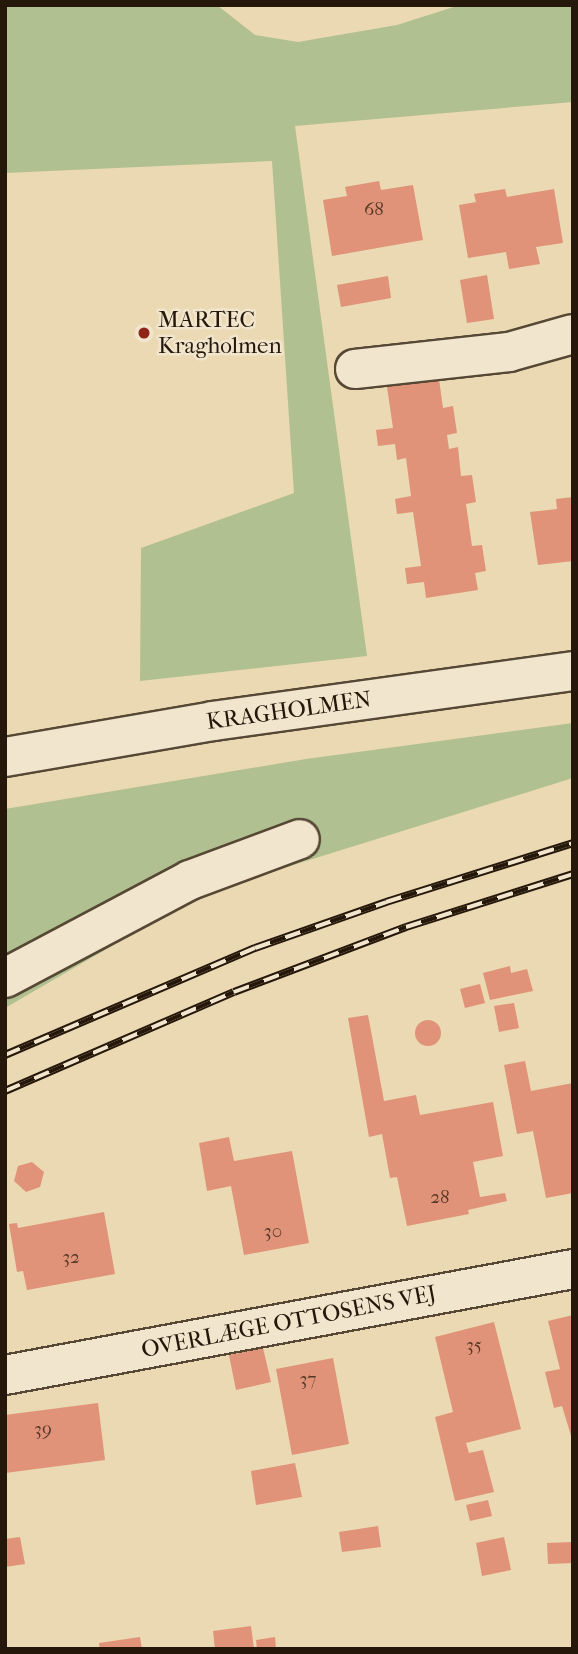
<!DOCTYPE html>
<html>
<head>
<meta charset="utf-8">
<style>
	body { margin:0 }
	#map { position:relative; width:578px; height:1654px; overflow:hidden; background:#ead9b2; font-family:"IM FELL French Canon",serif }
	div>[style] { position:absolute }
	.green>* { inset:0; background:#b1c090 }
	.building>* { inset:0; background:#e09378 }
	.round { border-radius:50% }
	.roads { filter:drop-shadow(2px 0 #564835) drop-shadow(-2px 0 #564835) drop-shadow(0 2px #564835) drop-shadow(0 -2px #564835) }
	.minor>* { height:38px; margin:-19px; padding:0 19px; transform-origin:19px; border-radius:19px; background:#f1e6cd }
	.rail>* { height:8px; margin-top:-4px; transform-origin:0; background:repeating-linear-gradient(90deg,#f1e6cd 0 16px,#25180b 0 32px); box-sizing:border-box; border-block:2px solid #25180b }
	.dots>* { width:19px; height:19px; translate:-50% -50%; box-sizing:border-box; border:4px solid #f1e6cd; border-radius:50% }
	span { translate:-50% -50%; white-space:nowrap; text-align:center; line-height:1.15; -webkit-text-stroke:5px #f1e6cd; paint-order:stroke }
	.number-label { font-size:19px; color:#543726 }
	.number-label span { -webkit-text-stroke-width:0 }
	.poi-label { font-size:23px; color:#25180b }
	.left { translate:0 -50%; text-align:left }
	.street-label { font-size:23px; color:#25180b }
	.frame { position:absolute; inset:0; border:7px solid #25180b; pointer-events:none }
</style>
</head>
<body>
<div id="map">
	<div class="green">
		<div style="clip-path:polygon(5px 5px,217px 5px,255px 35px,298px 42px,397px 25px,460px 5px,573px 5px,573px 102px,295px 126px,367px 656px,140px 681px,141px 548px,294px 493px,272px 161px,5px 173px)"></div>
		<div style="clip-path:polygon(573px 723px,573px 778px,203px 893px,5px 1008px,5px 809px,306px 759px)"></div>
	</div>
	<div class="building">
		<div style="clip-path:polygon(379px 181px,381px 190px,413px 185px,423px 240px,332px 256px,323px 200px,347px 196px,345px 187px)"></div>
		<div style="clip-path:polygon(505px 189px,507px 197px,554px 189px,563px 243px,536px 247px,540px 264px,509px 269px,506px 252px,468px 258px,459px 205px,476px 202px,474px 194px)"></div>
		<div style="clip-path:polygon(487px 275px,494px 319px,467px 323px,460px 280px)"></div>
		<div style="clip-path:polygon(388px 276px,391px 298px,341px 307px,337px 285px)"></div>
		<div style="clip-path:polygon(439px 379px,443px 408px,453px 406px,457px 433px,447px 435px,449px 449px,458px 447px,461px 476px,472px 475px,476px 502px,466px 504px,472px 546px,482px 545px,486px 571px,475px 573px,478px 590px,426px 598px,424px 582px,407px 584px,405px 568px,421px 566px,413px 512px,397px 514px,395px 499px,411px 496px,406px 458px,397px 460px,395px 444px,378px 446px,376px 430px,393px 428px,387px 387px)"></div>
		<div style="clip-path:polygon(573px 497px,573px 561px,538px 565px,530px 512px,557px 509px,556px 499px)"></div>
		<div style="clip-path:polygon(510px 966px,511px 973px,527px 969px,533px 991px,490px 1000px,483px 973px)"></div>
		<div style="clip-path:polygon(480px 984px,485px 1003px,465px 1008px,460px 989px)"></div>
		<div style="clip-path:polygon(514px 1003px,519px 1028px,499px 1032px,494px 1006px)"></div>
		<div style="clip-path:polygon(368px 1015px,384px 1101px,416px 1095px,420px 1115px,493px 1102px,503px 1156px,473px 1162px,480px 1197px,505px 1193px,507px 1201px,468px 1210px,469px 1214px,407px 1226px,397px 1177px,390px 1178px,382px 1134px,369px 1137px,348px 1018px)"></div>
		<div class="round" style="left:415px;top:1020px;width:26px;height:26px"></div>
		<div style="clip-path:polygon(525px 1061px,531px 1091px,573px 1083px,573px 1193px,546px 1198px,533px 1131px,517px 1134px,504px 1065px)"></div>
		<div style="clip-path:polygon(229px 1137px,234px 1161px,292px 1151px,309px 1243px,244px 1255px,231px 1186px,207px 1191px,199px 1143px)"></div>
		<div style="clip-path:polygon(32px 1162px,44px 1172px,40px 1187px,26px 1192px,14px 1181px,18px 1166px)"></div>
		<div style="clip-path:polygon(104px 1212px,115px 1274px,27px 1290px,23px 1271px,17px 1272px,9px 1224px,17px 1223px,18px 1228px)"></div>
		<div style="clip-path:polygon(573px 1315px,573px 1439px,572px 1439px,562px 1406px,554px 1408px,545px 1372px,560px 1369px,548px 1321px)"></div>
		<div style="clip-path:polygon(494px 1322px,521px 1429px,466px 1443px,469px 1453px,483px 1450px,494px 1492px,455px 1501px,435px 1417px,453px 1412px,435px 1337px)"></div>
		<div style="clip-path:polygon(263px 1348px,271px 1382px,236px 1390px,229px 1355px)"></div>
		<div style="clip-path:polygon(333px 1358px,349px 1444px,292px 1455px,276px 1369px)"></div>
		<div style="clip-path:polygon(98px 1403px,105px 1460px,5px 1473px,5px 1415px)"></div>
		<div style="clip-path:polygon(295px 1463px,302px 1497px,256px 1505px,251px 1471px)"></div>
		<div style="clip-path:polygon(488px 1500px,492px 1516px,470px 1521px,466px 1505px)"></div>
		<div style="clip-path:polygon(378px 1526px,381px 1547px,342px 1552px,339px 1532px)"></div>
		<div style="clip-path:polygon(20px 1537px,25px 1564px,5px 1567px,5px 1539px)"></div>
		<div style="clip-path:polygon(504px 1537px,511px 1570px,482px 1576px,476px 1543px)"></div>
		<div style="clip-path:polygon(573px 1542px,573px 1563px,548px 1564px,547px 1543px)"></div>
		<div style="clip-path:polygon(251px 1626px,254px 1649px,215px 1649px,213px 1631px)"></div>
		<div style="clip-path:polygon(140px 1637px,142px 1649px,100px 1649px,99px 1643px)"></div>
		<div style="clip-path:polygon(275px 1637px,276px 1649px,257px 1649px,256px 1640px)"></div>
	</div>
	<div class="roads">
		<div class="minor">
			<div style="left:355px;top:369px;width:155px;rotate:-6.3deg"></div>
			<div style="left:509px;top:352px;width:66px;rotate:-15.7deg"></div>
			<div style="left:5px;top:757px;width:211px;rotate:-9.8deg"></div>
			<div style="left:213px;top:721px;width:363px;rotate:-7.9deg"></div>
			<div style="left:5px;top:978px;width:209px;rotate:-27.9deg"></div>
			<div style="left:190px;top:880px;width:117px;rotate:-20.4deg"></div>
			<div style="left:5px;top:1375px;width:578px;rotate:-10.57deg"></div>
		</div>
	</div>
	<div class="rail">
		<div style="left:5px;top:1055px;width:272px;rotate:-23.2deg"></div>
		<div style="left:255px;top:948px;width:139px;rotate:-19.3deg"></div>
		<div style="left:386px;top:902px;width:196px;rotate:-17.5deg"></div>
		<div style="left:5px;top:1091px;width:249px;rotate:-23.4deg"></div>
		<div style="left:234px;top:992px;width:184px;rotate:-20.7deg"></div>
		<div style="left:406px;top:927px;width:175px;rotate:-17.6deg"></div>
	</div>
	<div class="dots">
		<div style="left:144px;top:333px;background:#8f2418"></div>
	</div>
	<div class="number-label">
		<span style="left:374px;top:210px">68</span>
		<span style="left:440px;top:1198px">28</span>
		<span style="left:273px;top:1232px">30</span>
		<span style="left:71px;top:1258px">32</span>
		<span style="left:474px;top:1346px">35</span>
		<span style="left:308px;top:1380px">37</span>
		<span style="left:43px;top:1430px">39</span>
	</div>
	<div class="poi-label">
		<span class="left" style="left:158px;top:333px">MARTEC<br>Kragholmen</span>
	</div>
	<div class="street-label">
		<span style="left:289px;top:711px;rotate:-8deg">KRAGHOLMEN</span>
		<span style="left:289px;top:1322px;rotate:-11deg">OVERLÆGE OTTOSENS VEJ</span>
	</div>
	<div class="frame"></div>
</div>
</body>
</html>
